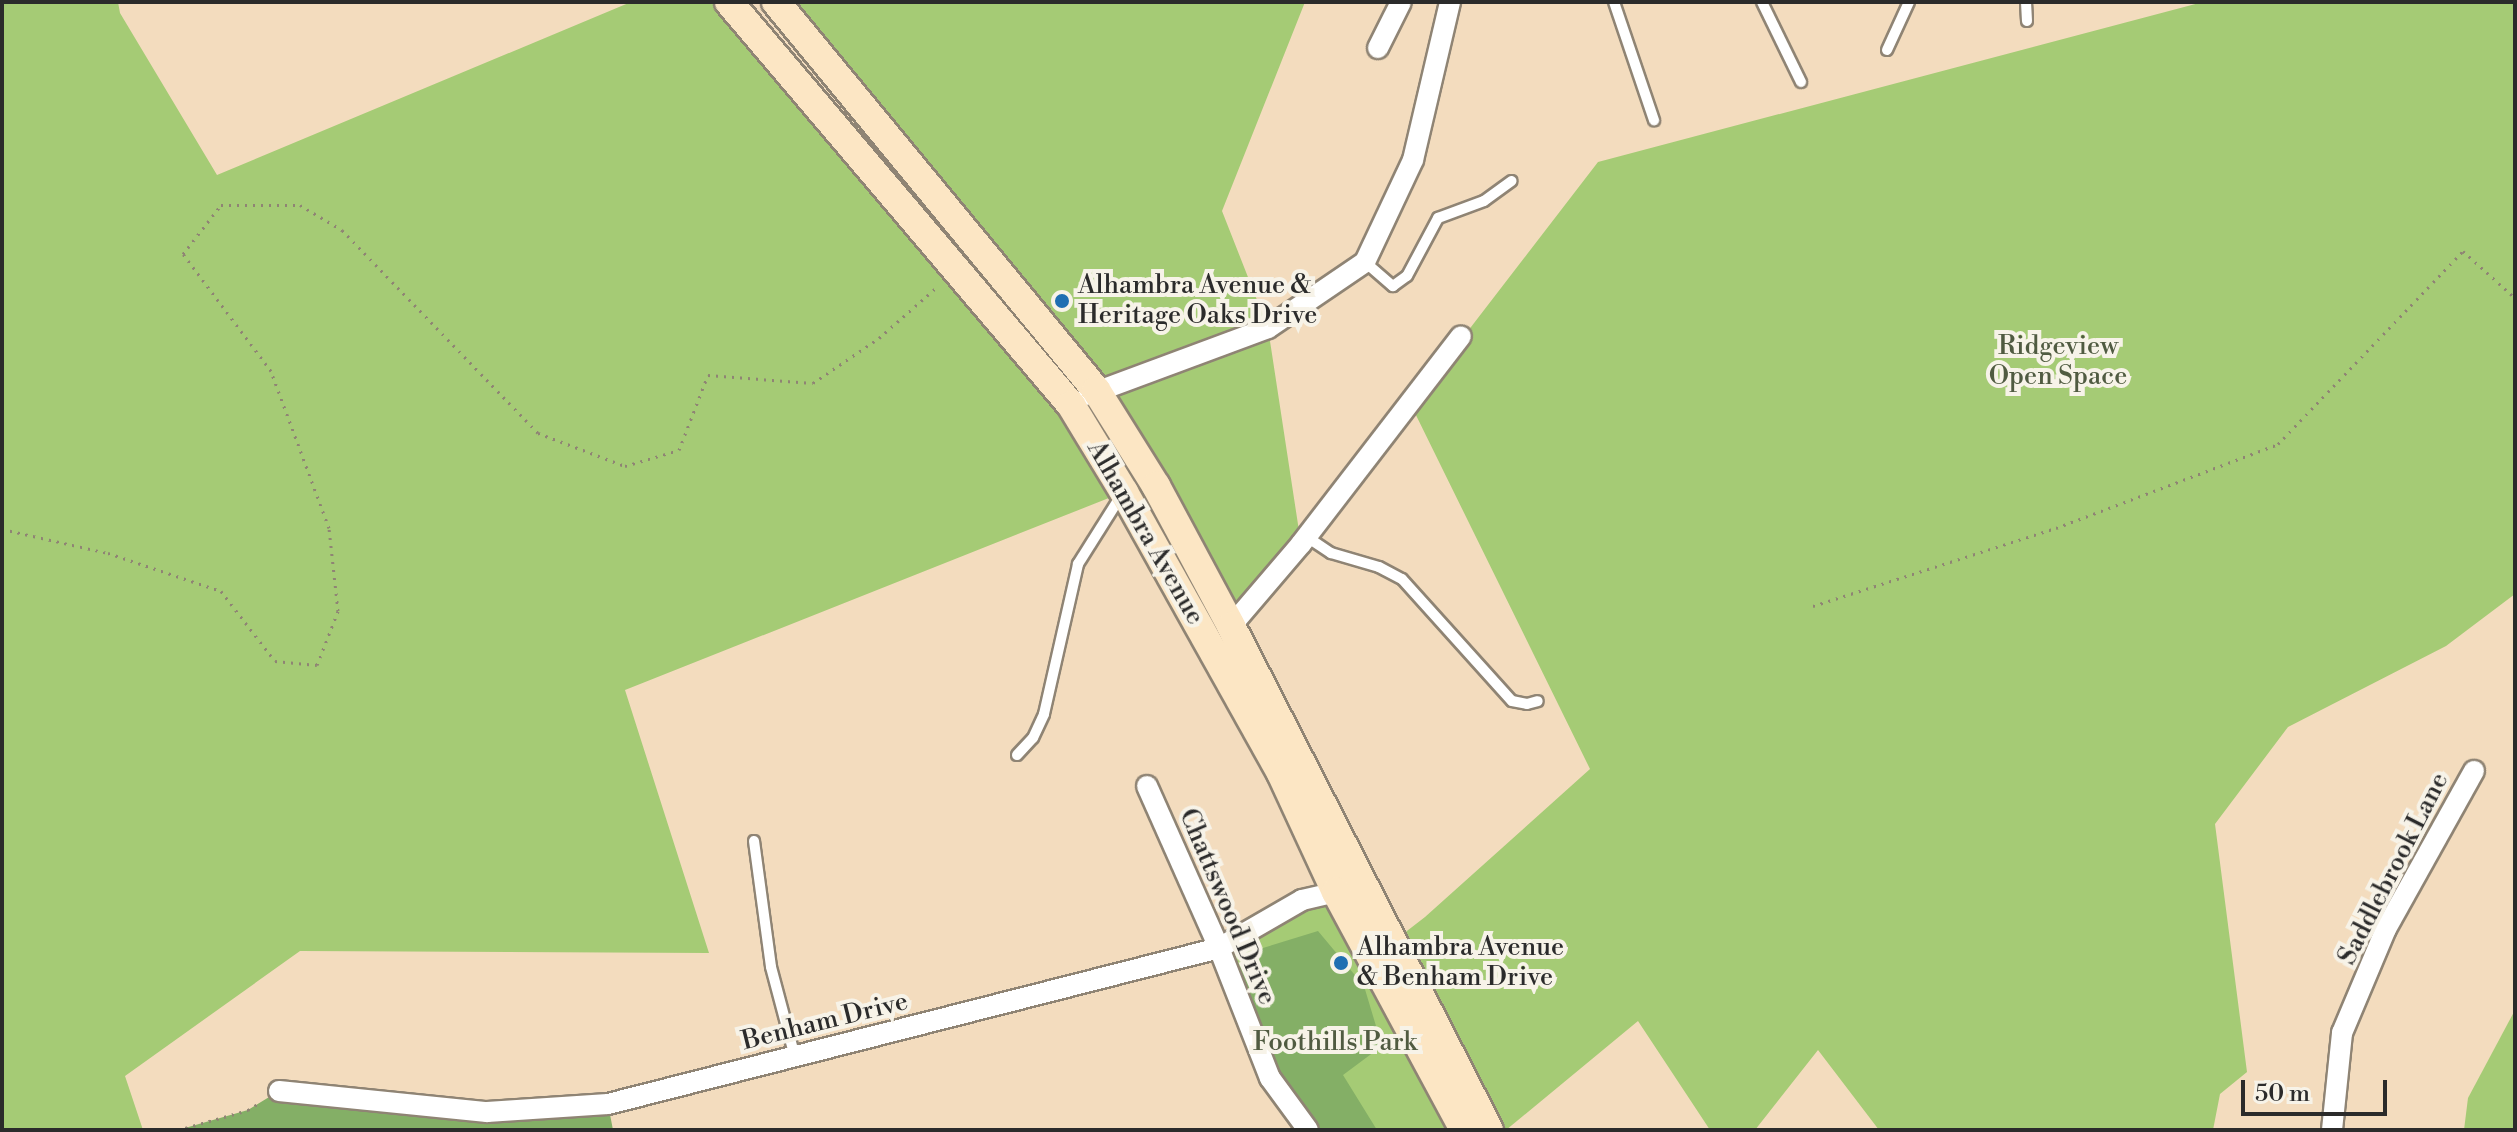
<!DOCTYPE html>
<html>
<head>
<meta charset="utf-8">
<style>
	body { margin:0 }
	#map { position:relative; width:2517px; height:1132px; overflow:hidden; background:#f3dcbe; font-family:"Libre Bodoni",serif }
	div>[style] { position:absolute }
	.green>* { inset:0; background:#a5cb75 }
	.forest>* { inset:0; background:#84af66 }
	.path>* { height:3px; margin-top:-1.5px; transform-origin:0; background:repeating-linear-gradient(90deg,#8f8474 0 2px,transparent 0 8px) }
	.roads { filter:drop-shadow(2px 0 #8f8474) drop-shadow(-2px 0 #8f8474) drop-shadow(0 2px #8f8474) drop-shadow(0 -2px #8f8474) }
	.service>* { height:10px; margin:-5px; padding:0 5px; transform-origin:5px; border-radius:5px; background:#fff }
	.minor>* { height:20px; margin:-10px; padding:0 10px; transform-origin:10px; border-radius:10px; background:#fff }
	.secondary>* { height:28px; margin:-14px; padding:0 14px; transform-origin:14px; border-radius:14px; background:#fce6c4 }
	.dots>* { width:22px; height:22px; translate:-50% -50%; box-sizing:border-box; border:4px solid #f7f3e8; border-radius:50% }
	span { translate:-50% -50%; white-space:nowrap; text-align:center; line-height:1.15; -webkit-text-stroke:8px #f7f3e8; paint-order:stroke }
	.poi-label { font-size:26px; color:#2b2b2b }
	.left { translate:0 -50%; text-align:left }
	.park-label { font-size:26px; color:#505b41 }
	.street-label { font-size:26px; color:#2b2b2b }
	.frame { position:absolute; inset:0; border:4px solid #2b2b2b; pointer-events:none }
	.scale { position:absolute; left:2241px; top:1080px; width:146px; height:36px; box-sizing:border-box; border:4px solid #2b2b2b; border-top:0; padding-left:10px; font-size:24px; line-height:28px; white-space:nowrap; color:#2b2b2b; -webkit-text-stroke:6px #f7f3e8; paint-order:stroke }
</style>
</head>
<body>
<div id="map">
	<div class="green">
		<div style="clip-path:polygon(2px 2px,118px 2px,120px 13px,217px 175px,631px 2px,729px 2px,1124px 492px,625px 690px,709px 953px,300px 951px,125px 1076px,143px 1130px,2px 1130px)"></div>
		<div style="clip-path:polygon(776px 2px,1305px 2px,1222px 211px,1268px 328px,1301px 544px,1231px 626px,1156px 486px)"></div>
		<div style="clip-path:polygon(2203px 2px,2515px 2px,2515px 594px,2446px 646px,2288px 727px,2215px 824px,2247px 1072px,2220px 1094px,2213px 1130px,1879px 1130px,1818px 1050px,1755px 1130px,1710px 1130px,1638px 1021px,1506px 1130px,1489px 1130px,1394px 941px,1425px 917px,1590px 769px,1411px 405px,1598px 162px)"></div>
		<div style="clip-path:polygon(1336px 892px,1464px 1130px,1308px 1130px,1219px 948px)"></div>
		<div style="clip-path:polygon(2515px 1010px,2515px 1130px,2464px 1130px,2468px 1098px)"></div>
	</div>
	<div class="forest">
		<div style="clip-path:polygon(1318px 931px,1364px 986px,1382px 1046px,1343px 1075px,1377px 1130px,1308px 1130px,1270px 1078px,1230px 975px,1263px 948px)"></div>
		<div style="clip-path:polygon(279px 1091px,487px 1112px,608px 1104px,613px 1130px,178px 1130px,248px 1110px)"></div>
	</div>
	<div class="path">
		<div style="left:2px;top:529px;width:109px;rotate:12.8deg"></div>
		<div style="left:108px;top:553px;width:119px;rotate:18.6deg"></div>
		<div style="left:221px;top:591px;width:88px;rotate:52.4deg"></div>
		<div style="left:275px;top:661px;width:42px;rotate:5.4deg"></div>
		<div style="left:317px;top:665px;width:58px;rotate:-68.7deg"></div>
		<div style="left:338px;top:611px;width:83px;rotate:-96.2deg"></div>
		<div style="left:329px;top:528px;width:167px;rotate:-110.3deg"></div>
		<div style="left:271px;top:371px;width:146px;rotate:-126.9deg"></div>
		<div style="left:183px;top:254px;width:62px;rotate:-52.2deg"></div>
		<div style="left:221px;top:205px;width:79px"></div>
		<div style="left:300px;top:205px;width:49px;rotate:30.8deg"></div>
		<div style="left:342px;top:230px;width:282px;rotate:46deg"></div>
		<div style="left:538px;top:433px;width:93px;rotate:20.8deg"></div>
		<div style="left:625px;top:466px;width:56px;rotate:-16.5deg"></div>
		<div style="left:679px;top:450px;width:80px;rotate:-68.9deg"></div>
		<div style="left:708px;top:375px;width:105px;rotate:4.4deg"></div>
		<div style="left:813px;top:383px;width:80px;rotate:-34.3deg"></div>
		<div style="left:879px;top:338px;width:79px;rotate:-41.4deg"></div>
		<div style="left:1813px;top:606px;width:255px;rotate:-17.8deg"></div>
		<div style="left:2056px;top:528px;width:237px;rotate:-20.7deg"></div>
		<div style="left:2278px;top:444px;width:267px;rotate:-46.2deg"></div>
		<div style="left:2463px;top:251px;width:70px;rotate:42.1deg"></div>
		<div style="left:178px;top:1130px;width:73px;rotate:-15.9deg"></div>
		<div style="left:248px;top:1110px;width:15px;rotate:-32deg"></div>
	</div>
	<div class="roads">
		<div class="service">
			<div style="left:1614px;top:2px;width:125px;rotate:71.3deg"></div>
			<div style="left:1762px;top:2px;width:89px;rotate:64deg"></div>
			<div style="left:2026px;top:2px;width:19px;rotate:87deg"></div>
			<div style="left:1887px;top:50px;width:53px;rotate:-65.4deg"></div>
			<div style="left:1365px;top:262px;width:37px;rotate:41deg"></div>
			<div style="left:1393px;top:286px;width:17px;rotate:-36deg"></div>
			<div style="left:1407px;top:276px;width:66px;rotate:-61.9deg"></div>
			<div style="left:1438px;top:218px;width:49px;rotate:-20.3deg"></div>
			<div style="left:1484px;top:201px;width:34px;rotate:-36deg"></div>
			<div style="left:1307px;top:537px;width:29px;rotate:34deg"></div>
			<div style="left:1331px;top:553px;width:50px;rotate:16.3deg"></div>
			<div style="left:1379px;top:567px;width:26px;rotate:28deg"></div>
			<div style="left:1402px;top:579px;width:164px;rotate:48deg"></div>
			<div style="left:1512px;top:701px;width:15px;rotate:11deg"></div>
			<div style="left:1527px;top:704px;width:11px;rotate:-15deg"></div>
			<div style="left:1017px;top:755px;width:23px;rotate:-47deg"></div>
			<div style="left:1033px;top:738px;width:26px;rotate:-65deg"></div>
			<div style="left:1044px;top:714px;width:154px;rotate:-77.2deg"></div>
			<div style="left:1078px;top:564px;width:83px;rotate:-57.8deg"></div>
			<div style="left:754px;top:841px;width:127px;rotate:82.3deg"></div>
			<div style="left:771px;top:967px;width:93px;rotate:75.1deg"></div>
		</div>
		<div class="minor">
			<div style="left:1378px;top:48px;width:51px;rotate:-63.4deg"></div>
			<div style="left:1088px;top:395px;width:192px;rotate:-20.4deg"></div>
			<div style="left:1268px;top:328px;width:117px;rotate:-34.2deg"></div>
			<div style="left:1365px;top:262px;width:113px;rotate:-64.8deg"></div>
			<div style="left:1413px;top:160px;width:162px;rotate:-76.8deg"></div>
			<div style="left:1231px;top:626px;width:108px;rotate:-49.5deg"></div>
			<div style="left:1301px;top:544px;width:262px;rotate:-52.4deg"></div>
			<div style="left:1147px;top:786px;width:177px;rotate:66deg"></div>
			<div style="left:1219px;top:948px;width:140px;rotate:68.6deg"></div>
			<div style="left:1270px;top:1078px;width:64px;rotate:53.8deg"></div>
			<div style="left:279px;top:1091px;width:209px;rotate:5.8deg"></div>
			<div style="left:487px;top:1112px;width:121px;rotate:-3.8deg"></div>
			<div style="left:608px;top:1104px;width:631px;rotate:-14.32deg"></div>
			<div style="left:1219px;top:948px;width:96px;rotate:-30deg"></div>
			<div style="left:1302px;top:900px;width:35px;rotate:-13deg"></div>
			<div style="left:1336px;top:892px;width:13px;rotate:-39deg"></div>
			<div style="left:2332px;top:1130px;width:98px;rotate:-84.1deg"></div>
			<div style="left:2342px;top:1033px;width:113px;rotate:-67.1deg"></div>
			<div style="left:2386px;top:929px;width:181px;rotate:-60.9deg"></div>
		</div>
		<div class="secondary">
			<div style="left:729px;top:2px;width:529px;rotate:49.68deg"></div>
			<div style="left:1071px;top:405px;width:102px;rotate:58.7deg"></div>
			<div style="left:1124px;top:492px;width:322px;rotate:60.8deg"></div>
			<div style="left:1281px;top:773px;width:131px;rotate:65.2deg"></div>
			<div style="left:1336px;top:892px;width:270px;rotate:61.7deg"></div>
			<div style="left:776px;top:2px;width:503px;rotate:50.49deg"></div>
			<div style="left:1096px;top:390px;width:113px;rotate:58deg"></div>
			<div style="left:1156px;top:486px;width:159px;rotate:61.8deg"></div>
			<div style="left:1231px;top:626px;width:566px;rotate:62.89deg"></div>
		</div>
	</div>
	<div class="dots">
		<div style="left:1062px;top:301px;background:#1f6fb2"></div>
		<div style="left:1341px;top:963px;background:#1f6fb2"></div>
	</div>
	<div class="poi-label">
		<span class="left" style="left:1078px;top:301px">Alhambra Avenue &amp;<br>Heritage Oaks Drive</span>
		<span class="left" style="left:1357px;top:963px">Alhambra Avenue<br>&amp; Benham Drive</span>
	</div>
	<div class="park-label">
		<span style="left:2058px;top:362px">Ridgeview<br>Open Space</span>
		<span style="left:1335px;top:1043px">Foothills Park</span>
	</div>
	<div class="street-label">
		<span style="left:1145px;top:533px;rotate:60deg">Alhambra Avenue</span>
		<span style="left:2394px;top:869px;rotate:-63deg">Saddlebrook Lane</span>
		<span style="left:1227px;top:907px;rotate:67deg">Chattswood Drive</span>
		<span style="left:825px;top:1022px;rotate:-14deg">Benham Drive</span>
	</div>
	<div class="frame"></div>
	<div class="scale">50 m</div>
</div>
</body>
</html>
